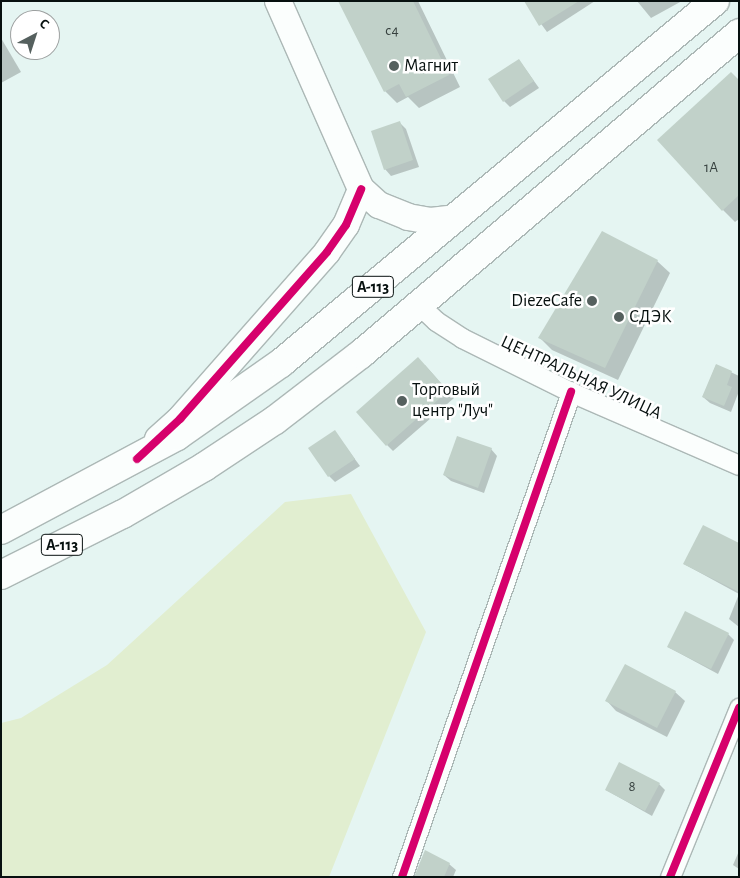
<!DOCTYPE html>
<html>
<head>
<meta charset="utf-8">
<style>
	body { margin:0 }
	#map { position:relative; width:740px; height:878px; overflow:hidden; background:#e5f5f2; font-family:"Alegreya Sans",sans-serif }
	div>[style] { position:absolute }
	.green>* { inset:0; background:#e1eed0 }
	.shadow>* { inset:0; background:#0003 }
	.building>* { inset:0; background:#c1d1c9 }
	.roads { filter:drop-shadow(1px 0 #acb8b6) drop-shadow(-1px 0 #acb8b6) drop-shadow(0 1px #acb8b6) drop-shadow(0 -1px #acb8b6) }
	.street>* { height:19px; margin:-9.5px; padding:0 9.5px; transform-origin:9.5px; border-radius:9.5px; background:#fbfefd }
	.secondary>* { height:26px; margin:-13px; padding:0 13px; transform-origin:13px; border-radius:13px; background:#fbfefd }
	.highway>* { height:28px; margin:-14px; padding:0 14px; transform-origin:14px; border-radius:14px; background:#fbfefd }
	.cycleway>* { height:8px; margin:-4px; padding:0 4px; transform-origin:4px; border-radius:4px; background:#d6006c }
	.dots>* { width:14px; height:14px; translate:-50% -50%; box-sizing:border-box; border:2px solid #fff; border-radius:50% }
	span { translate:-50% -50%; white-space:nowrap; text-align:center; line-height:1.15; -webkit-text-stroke:5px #fff; paint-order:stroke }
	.number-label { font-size:15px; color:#36403e }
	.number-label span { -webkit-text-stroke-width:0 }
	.shield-label span { padding:1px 4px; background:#fff; border:1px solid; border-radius:4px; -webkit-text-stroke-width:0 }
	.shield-label { font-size:16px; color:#07100f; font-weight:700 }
	.poi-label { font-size:18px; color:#07100f }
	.left { translate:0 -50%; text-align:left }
	.right { translate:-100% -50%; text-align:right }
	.street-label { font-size:18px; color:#07100f }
	.frame { position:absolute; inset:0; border:2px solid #07100f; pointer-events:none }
	.north { position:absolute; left:10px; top:10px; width:50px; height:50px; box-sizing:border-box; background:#fff; border:1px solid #9c9f9f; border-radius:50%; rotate:40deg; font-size:14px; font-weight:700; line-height:20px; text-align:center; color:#07100f }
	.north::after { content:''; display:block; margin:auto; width:18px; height:22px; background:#55605e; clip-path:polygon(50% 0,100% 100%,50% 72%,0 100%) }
</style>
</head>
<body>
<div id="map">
	<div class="green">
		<div style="clip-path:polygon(351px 494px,426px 632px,329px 877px,1px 877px,1px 723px,21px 718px,107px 665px,285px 502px)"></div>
	</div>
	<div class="shadow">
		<div style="clip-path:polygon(339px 1px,418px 1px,460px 87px,419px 108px,408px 97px,397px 103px,385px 91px)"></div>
		<div style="clip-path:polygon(536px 1px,595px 1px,547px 32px,528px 6px)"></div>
		<div style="clip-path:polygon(637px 1px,682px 1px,651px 18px)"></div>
		<div style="clip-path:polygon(1px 38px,21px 72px,1px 83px)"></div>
		<div style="clip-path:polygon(519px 60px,539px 88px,510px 107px,504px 101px)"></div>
		<div style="clip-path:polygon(739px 81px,739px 219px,735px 222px,723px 210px)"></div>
		<div style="clip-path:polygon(400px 123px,406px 129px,419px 167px,391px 176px,385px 169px)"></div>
		<div style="clip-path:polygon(657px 261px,670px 273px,618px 380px,552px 350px,540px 338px)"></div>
		<div style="clip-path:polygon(425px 365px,454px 398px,393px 451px,387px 445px)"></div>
		<div style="clip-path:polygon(716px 365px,739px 376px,739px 391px,731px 412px,710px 403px,703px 397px)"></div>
		<div style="clip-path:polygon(335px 432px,360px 466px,335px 482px,329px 476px)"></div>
		<div style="clip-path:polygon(491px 449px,497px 456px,484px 493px,451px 481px,444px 475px)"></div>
		<div style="clip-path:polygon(739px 544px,739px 594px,684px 564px)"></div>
		<div style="clip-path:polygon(739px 594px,739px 627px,729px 619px)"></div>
		<div style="clip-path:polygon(728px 634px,734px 640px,718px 674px,668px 647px)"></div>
		<div style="clip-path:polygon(675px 692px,685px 701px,667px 737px,616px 711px,607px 701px)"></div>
		<div style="clip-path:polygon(659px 784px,665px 790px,652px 816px,606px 790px)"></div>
		<div style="clip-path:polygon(739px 851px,739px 869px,733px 865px)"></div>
		<div style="clip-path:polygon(449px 864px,456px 870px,453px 877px,416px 877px)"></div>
	</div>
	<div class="building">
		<div style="clip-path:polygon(338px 1px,413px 1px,449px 75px,406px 97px,399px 84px,384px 92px)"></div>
		<div style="clip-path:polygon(524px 1px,579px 1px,539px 26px)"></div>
		<div style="clip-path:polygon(519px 59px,534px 81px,503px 102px,488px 79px)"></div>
		<div style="clip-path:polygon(731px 72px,739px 80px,739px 195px,722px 211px,657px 140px)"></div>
		<div style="clip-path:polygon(400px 121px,413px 160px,384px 170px,371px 131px)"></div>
		<div style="clip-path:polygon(602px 231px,658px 260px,605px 368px,538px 338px)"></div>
		<div style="clip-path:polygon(418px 357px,448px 391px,386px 446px,356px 412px)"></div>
		<div style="clip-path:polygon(716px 364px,732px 371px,727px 385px,732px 387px,724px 406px,702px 397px)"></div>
		<div style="clip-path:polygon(335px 430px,355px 459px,328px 477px,308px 448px)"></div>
		<div style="clip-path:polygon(457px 436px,492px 448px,478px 488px,443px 475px)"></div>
		<div style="clip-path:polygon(703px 525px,739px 543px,739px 592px,683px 564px)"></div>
		<div style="clip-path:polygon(685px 611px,729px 633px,711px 669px,667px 647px)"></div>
		<div style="clip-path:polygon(625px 664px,676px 691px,657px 728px,605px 701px)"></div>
		<div style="clip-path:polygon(619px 762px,660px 783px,645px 811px,605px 790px)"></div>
		<div style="clip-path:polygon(425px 850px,450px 863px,444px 877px,414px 877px)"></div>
	</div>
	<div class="roads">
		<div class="street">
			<div style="left:419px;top:305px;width:23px;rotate:43deg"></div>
			<div style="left:436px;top:321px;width:31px;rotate:33deg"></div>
			<div style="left:462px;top:338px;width:122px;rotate:26.4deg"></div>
			<div style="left:571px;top:392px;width:183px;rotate:23.5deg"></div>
			<div style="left:402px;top:877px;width:514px;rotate:-70.79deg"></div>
			<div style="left:670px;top:877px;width:183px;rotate:-67.8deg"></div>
		</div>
		<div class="secondary">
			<div style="left:278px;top:1px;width:206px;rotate:66.2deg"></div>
			<div style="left:361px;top:189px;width:24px;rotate:42deg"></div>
			<div style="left:379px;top:205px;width:31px;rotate:22deg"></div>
			<div style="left:408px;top:217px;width:23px;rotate:10deg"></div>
			<div style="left:431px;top:221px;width:24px;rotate:-7deg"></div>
			<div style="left:158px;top:439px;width:30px;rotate:-42deg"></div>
			<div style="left:180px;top:419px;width:222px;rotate:-48.6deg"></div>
			<div style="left:327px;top:252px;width:33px;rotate:-55deg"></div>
			<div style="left:346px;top:225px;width:39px;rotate:-67deg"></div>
		</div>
		<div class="highway">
			<div style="left:1px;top:530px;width:200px;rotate:-28.1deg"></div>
			<div style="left:177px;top:436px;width:127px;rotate:-35.1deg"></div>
			<div style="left:281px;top:363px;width:565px;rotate:-39.83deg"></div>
			<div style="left:1px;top:575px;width:136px;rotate:-26.6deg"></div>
			<div style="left:123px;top:514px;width:94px;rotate:-30.1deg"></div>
			<div style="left:204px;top:467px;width:85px;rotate:-33.5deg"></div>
			<div style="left:275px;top:420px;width:108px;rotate:-37.5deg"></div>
			<div style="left:361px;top:354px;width:496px;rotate:-40.3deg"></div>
		</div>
	</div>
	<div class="cycleway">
		<div style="left:137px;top:459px;width:59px;rotate:-42.9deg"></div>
		<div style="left:180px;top:419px;width:222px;rotate:-48.6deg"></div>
		<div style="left:327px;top:252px;width:33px;rotate:-55deg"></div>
		<div style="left:346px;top:225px;width:39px;rotate:-67deg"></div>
		<div style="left:402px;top:877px;width:514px;rotate:-70.79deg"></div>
		<div style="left:670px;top:877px;width:183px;rotate:-67.8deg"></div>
	</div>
	<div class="dots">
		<div style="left:394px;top:66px;background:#55605e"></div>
		<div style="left:592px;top:301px;background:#55605e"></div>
		<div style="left:619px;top:317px;background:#55605e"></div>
		<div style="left:402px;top:401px;background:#55605e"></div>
	</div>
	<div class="number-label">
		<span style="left:392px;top:31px">с4</span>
		<span style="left:711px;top:168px">1А</span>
		<span style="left:632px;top:787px">8</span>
	</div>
	<div class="shield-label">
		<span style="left:373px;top:287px">А-113</span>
		<span style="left:62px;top:545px">А-113</span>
	</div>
	<div class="poi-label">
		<span class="left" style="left:404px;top:66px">Магнит</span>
		<span class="right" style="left:582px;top:301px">DiezeCafe</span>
		<span class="left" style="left:629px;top:317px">СДЭК</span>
		<span class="left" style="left:412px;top:401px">Торговый<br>центр "Луч"</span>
	</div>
	<div class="street-label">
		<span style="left:581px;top:378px;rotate:25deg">ЦЕНТРАЛЬНАЯ УЛИЦА</span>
	</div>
	<div class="frame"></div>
	<div class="north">С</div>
</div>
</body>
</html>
